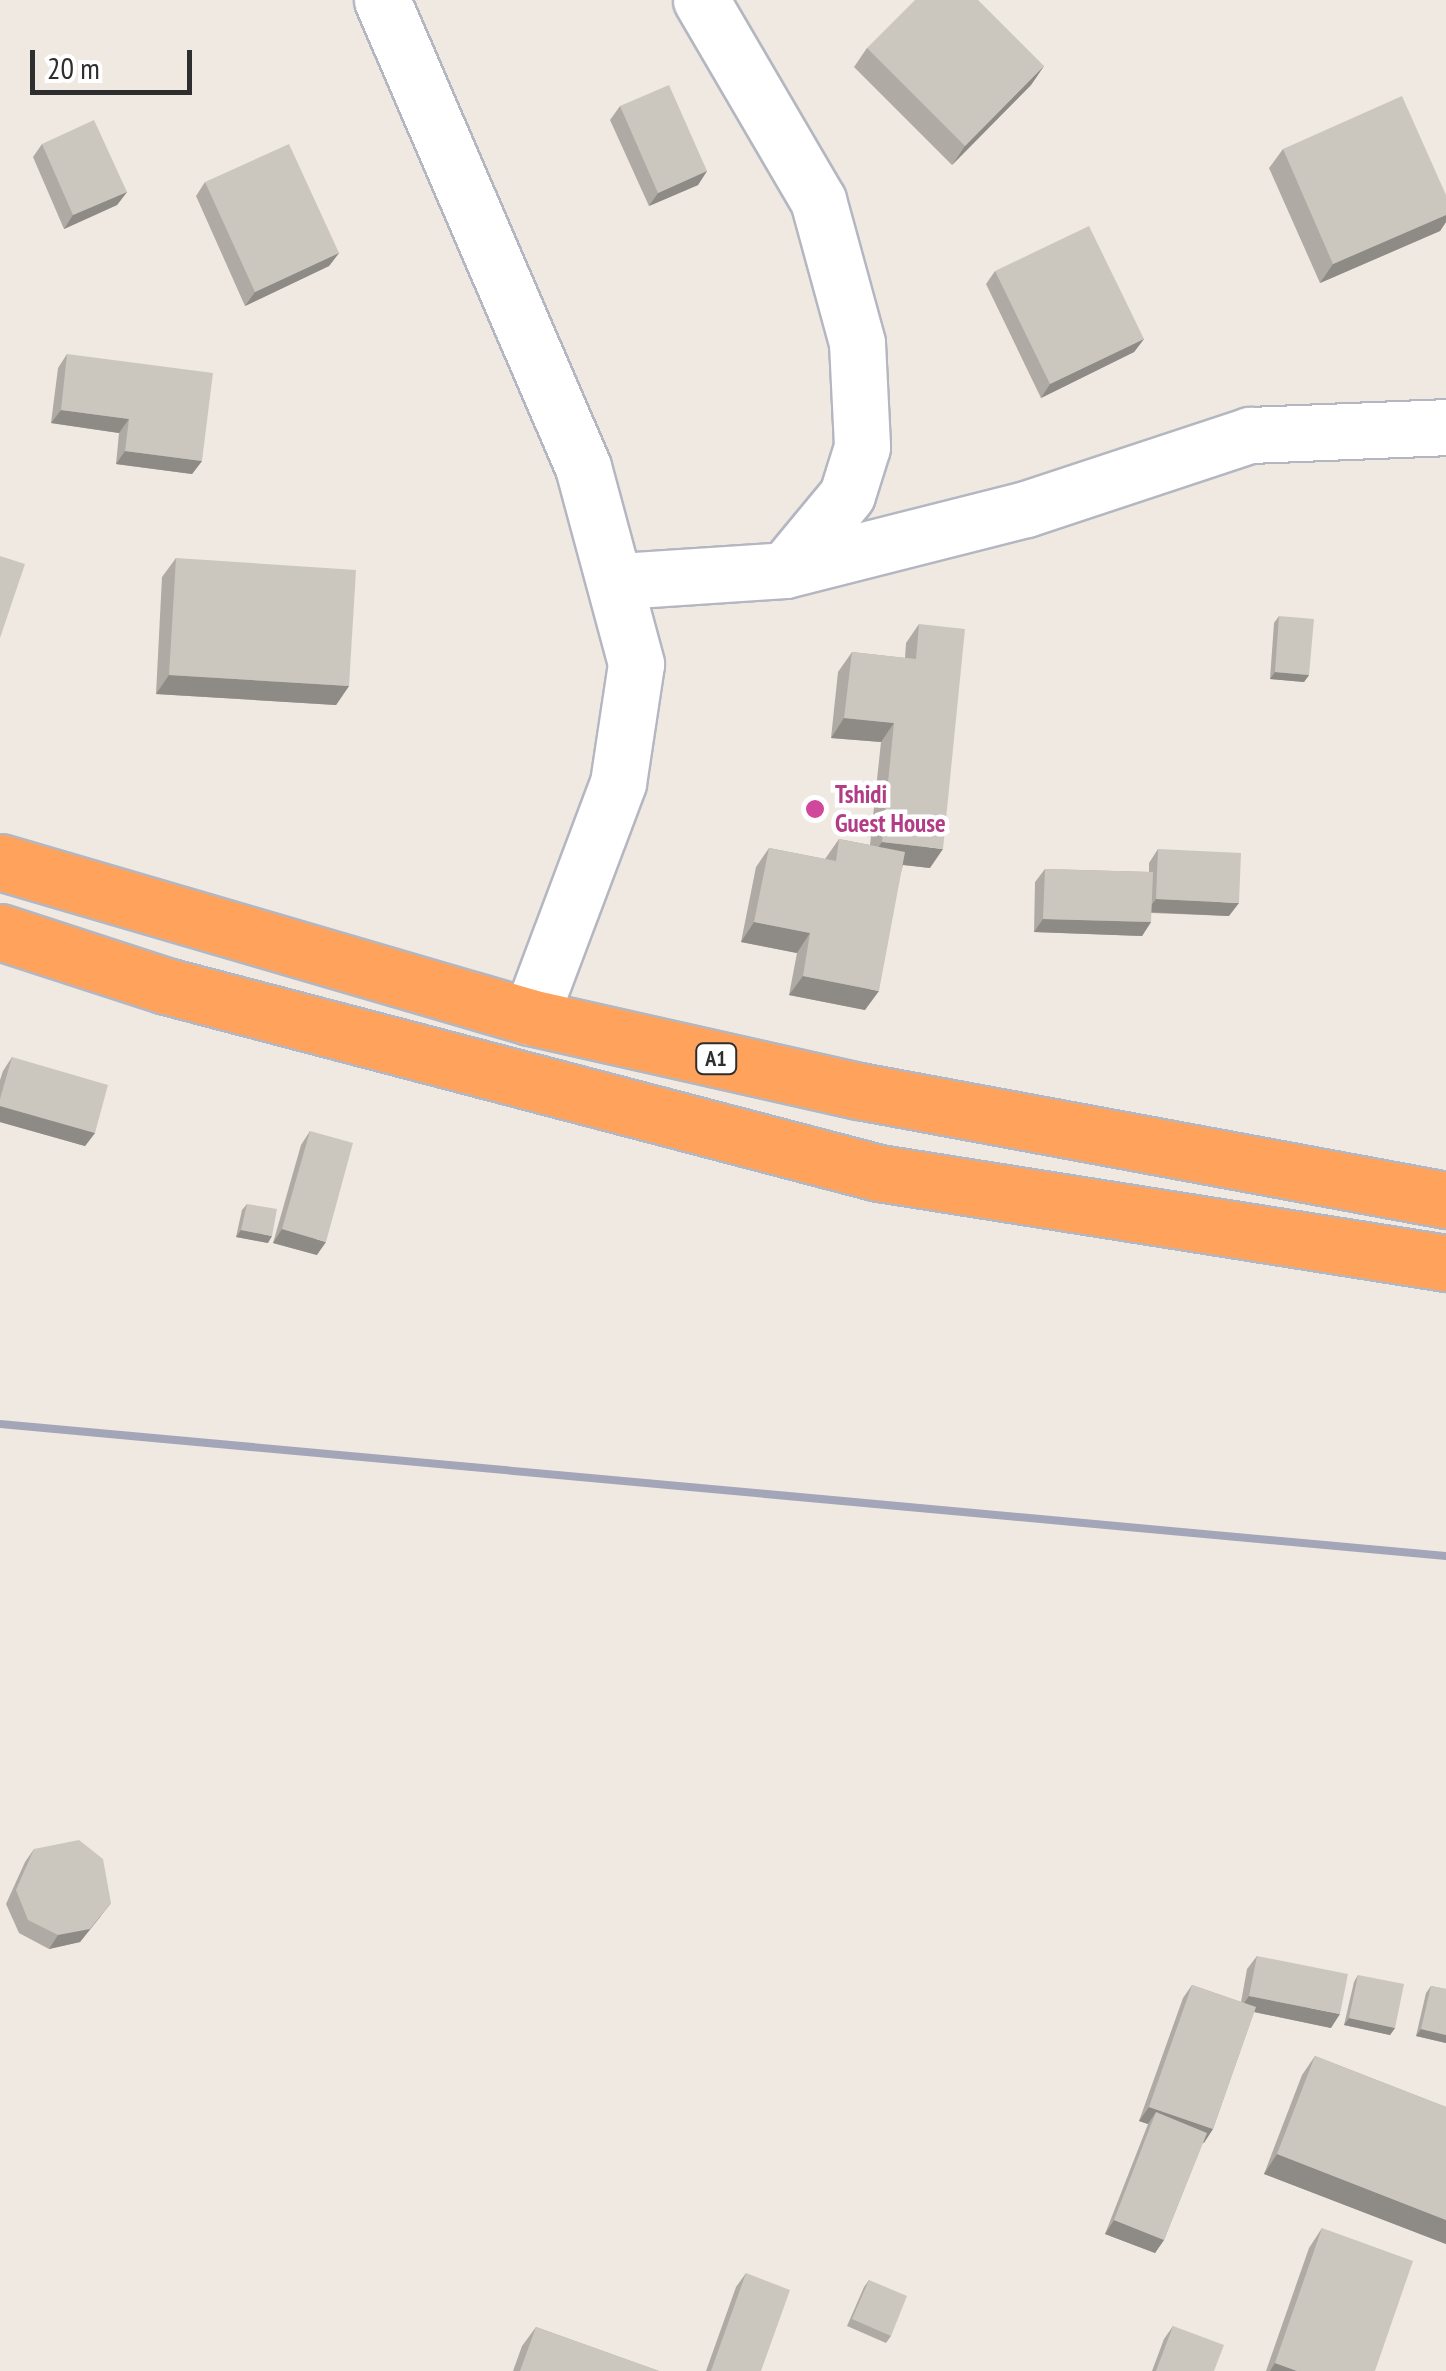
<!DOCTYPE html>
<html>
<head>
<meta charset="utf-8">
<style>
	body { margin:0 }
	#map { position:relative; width:1446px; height:2371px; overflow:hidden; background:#efe9e1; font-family:"PT Sans Narrow",sans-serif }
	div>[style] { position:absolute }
	.roads { filter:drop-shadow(2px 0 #b4b7c1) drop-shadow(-2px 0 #b4b7c1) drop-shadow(0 2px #b4b7c1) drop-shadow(0 -2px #b4b7c1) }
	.street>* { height:55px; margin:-27.5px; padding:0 27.5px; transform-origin:27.5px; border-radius:27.5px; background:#fff }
	.highway>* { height:55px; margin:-27.5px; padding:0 27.5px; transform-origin:27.5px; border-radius:27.5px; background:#ffa35c }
	.rail>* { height:8px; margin:-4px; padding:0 4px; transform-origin:4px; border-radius:4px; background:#a3a6b8 }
	.wall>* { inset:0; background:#afaba4 }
	.shaded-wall>* { inset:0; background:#8e8b86 }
	.building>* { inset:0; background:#cbc7bf }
	.dots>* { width:28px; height:28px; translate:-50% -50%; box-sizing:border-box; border:5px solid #fff; border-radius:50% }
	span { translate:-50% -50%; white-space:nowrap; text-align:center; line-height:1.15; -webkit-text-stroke:9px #fff; paint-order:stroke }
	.shield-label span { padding:2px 8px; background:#fff; border:2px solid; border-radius:8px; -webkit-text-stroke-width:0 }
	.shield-label { font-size:22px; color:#2e2e2e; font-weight:700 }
	.hotel-label { font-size:25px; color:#b23c85; font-weight:700 }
	.left { translate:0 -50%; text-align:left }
	.scale { position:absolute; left:30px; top:50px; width:162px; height:45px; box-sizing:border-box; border:5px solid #2e2e2e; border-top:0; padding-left:12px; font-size:30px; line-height:35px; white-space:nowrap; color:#2e2e2e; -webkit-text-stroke:8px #fff; paint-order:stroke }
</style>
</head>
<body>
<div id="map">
	<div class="roads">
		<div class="street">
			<div style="left:382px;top:0;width:508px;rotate:66.71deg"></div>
			<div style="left:583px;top:467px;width:204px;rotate:74.9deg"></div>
			<div style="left:636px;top:664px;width:120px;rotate:98.6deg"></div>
			<div style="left:618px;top:783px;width:250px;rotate:110.6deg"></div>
			<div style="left:701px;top:0;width:232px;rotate:59.7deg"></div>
			<div style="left:818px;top:200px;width:148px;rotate:74.7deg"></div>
			<div style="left:857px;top:343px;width:104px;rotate:87.2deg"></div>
			<div style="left:862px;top:447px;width:50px;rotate:107.4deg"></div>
			<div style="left:847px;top:495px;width:97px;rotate:129.6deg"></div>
			<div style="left:620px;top:581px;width:165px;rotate:-3.8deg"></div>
			<div style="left:785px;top:570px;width:249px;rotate:-14.2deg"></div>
			<div style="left:1026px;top:509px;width:236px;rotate:-18.3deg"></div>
			<div style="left:1250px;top:435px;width:196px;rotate:-2.3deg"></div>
		</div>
		<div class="highway">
			<div style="left:0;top:862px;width:552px;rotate:16.3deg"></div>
			<div style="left:530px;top:1017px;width:337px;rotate:12.7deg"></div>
			<div style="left:859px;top:1091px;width:597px;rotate:10.52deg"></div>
			<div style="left:0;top:932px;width:175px;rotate:18deg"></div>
			<div style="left:166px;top:986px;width:737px;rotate:14.7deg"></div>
			<div style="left:879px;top:1173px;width:574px;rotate:9.02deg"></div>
		</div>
	</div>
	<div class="rail">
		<div style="left:0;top:1424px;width:1452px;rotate:5.22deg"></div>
	</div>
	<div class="wall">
		<div style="clip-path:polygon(867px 48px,1044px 66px,1031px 85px,952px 165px,854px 67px)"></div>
		<div style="clip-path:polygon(620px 106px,707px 171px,698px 185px,649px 206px,610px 120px)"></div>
		<div style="clip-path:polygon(42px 144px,127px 192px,117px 205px,64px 229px,33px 157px)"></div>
		<div style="clip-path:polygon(1283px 149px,1446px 195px,1446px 222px,1440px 231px,1320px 283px,1269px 168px)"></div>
		<div style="clip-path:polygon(205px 182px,339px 253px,329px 266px,245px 306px,196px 196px)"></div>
		<div style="clip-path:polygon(995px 271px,1144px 339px,1134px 352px,1041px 398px,986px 284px)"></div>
		<div style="clip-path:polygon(67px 354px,202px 461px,192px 474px,116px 464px,119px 433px,51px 423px,58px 368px)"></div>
		<div style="clip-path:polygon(176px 558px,349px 686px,336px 705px,156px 694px,162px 577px)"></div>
		<div style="clip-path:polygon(1279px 616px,1309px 675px,1304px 682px,1270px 679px,1274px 623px)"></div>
		<div style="clip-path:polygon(919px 624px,930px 868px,903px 865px,865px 1010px,789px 995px,797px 953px,741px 942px,756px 867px,769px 848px,825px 859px,839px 839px,870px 845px,881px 742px,831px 738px,838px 672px,852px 652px,905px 658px,906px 643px)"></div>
		<div style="clip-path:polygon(1158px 849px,1229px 916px,1151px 913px,1151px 922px,1142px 936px,1034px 932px,1035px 882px,1045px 869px,1149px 872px,1149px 863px)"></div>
		<div style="clip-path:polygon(12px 1057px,95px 1133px,85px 1146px,0 1122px,0 1080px,3px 1071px)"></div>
		<div style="clip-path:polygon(310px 1131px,317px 1255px,273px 1243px,301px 1145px)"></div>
		<div style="clip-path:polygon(247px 1204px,268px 1243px,236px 1237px,242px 1210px)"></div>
		<div style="clip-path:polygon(34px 1849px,101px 1916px,80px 1942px,49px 1949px,19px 1933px,6px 1904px,25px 1862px)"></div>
		<div style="clip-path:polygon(1257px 1956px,1331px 2028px,1254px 2012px,1213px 2129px,1203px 2142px,1164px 2240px,1155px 2253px,1105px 2234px,1148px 2124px,1139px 2121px,1183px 1998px,1192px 1985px,1241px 2002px,1247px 1969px)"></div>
		<div style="clip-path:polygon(1358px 1975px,1395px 2028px,1390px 2035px,1344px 2025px,1354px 1982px)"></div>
		<div style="clip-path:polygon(1431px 1986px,1446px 1989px,1446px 2043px,1416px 2036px,1426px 1993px)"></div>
		<div style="clip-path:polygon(1315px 2056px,1446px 2107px,1446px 2244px,1264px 2174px,1302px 2075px)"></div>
		<div style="clip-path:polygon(1322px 2228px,1375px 2371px,1266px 2371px,1309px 2248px)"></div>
		<div style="clip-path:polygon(746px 2273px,761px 2371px,706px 2371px,736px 2287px)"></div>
		<div style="clip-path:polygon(869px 2280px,891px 2336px,886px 2343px,847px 2326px,864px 2287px)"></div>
		<div style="clip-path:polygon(1173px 2326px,1214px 2371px,1152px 2371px,1164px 2339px)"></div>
		<div style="clip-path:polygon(536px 2327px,659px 2371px,513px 2371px,522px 2346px)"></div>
	</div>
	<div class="shaded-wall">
		<div style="clip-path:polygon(1044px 66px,1031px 85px,952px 165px,965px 146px)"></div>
		<div style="clip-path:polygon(707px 171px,698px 185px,649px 206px,658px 193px)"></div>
		<div style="clip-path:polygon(127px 192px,117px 205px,64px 229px,73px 215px)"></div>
		<div style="clip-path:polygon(1446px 215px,1446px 222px,1440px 231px,1320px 283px,1333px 264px)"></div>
		<div style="clip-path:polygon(339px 253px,329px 266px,245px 306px,255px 292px)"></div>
		<div style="clip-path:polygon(1144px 339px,1134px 352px,1041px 398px,1050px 384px)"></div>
		<div style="clip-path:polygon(61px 410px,129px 419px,119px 433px,51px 423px)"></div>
		<div style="clip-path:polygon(125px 451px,202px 461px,192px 474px,116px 464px)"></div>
		<div style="clip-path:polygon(1275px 672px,1309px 675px,1304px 682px,1270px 679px)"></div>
		<div style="clip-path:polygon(169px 675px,349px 686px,336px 705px,156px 694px)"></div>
		<div style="clip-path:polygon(844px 718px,894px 723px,881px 742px,831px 738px)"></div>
		<div style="clip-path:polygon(882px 842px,943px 849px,930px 868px,869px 861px)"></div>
		<div style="clip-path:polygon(1156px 899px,1239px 903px,1229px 916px,1146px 912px)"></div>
		<div style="clip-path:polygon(1043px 919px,1151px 922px,1142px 936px,1034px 932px)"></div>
		<div style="clip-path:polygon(754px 922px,810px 933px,797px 953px,741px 942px)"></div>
		<div style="clip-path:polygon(803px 976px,879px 991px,865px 1010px,789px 995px)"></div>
		<div style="clip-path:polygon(0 1106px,95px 1133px,85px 1146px,0 1122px)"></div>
		<div style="clip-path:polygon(282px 1229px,326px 1242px,317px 1255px,273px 1243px)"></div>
		<div style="clip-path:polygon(241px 1230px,272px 1236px,268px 1243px,236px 1237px)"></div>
		<div style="clip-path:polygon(111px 1903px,80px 1942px,49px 1949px,58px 1935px)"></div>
		<div style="clip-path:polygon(1249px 1996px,1340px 2014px,1331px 2028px,1240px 2009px)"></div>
		<div style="clip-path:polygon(1349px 2018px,1395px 2028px,1390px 2035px,1344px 2025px)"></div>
		<div style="clip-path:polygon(1421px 2029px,1446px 2035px,1446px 2043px,1416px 2036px)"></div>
		<div style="clip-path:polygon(1149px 2107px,1213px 2129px,1204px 2143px,1152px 2125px,1156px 2112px,1148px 2124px,1139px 2121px)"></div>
		<div style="clip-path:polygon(1277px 2154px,1446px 2220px,1446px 2244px,1264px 2174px)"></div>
		<div style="clip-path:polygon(1114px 2220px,1164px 2240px,1155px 2253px,1105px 2234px)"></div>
		<div style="clip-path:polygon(1275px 2363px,1297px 2371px,1270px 2371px)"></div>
	</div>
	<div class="building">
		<div style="clip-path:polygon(915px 0,978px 0,1044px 66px,965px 146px,867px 48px)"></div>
		<div style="clip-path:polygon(669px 85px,707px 171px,658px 193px,620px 106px)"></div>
		<div style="clip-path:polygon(1402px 96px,1446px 195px,1446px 215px,1333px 264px,1283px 149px)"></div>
		<div style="clip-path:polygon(94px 120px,127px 192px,73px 215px,42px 144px)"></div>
		<div style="clip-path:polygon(289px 144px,339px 253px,255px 292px,205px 182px)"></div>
		<div style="clip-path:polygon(1089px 226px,1144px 339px,1050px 384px,995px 271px)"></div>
		<div style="clip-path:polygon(67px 354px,213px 373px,202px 461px,125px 451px,129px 419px,61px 410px)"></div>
		<div style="clip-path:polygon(0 556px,25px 564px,0 638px)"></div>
		<div style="clip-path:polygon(176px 558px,356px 570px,349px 686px,169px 675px)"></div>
		<div style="clip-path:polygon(1279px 616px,1314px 619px,1309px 675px,1275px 672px)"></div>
		<div style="clip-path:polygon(919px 624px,965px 629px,943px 849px,882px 842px,894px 723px,844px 718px,852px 652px,916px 659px)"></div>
		<div style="clip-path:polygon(839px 839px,905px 852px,879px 991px,803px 976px,810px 933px,754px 922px,769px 848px,836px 861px)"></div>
		<div style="clip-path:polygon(1158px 849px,1241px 853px,1239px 903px,1156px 899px)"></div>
		<div style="clip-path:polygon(1045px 869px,1153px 872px,1151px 922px,1043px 919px)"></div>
		<div style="clip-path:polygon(12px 1057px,108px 1085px,95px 1133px,0 1106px,0 1099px)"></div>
		<div style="clip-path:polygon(310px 1131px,353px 1143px,326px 1242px,282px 1229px)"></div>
		<div style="clip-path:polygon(247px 1204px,277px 1209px,272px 1236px,241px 1230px)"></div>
		<div style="clip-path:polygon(79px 1840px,103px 1859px,111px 1903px,90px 1929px,58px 1935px,28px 1920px,16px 1890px,34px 1849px)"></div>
		<div style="clip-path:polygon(1257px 1956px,1348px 1974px,1340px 2014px,1249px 1996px)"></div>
		<div style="clip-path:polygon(1358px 1975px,1404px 1984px,1395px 2028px,1349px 2018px)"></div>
		<div style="clip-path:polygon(1192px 1985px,1256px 2007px,1213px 2129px,1149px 2107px)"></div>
		<div style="clip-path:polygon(1431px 1986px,1446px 1989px,1446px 2035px,1421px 2029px)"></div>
		<div style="clip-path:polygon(1315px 2056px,1446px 2107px,1446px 2220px,1277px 2154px)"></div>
		<div style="clip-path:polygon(1156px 2112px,1207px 2133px,1164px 2240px,1114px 2220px)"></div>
		<div style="clip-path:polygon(1322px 2228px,1413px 2261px,1375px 2371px,1297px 2371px,1275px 2363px)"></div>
		<div style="clip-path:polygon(746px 2273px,790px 2290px,761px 2371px,711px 2371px)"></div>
		<div style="clip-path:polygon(869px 2280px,907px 2296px,891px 2336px,852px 2319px)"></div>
		<div style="clip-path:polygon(1173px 2326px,1224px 2345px,1214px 2371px,1156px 2371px)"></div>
		<div style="clip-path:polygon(536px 2327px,659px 2371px,520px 2371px)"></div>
	</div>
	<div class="dots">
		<div style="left:815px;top:809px;background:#d1479c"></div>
	</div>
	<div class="shield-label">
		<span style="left:716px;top:1059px">A1</span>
	</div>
	<div class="hotel-label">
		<span class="left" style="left:835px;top:809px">Tshidi<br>Guest House</span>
	</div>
	<div class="scale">20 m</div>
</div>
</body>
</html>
